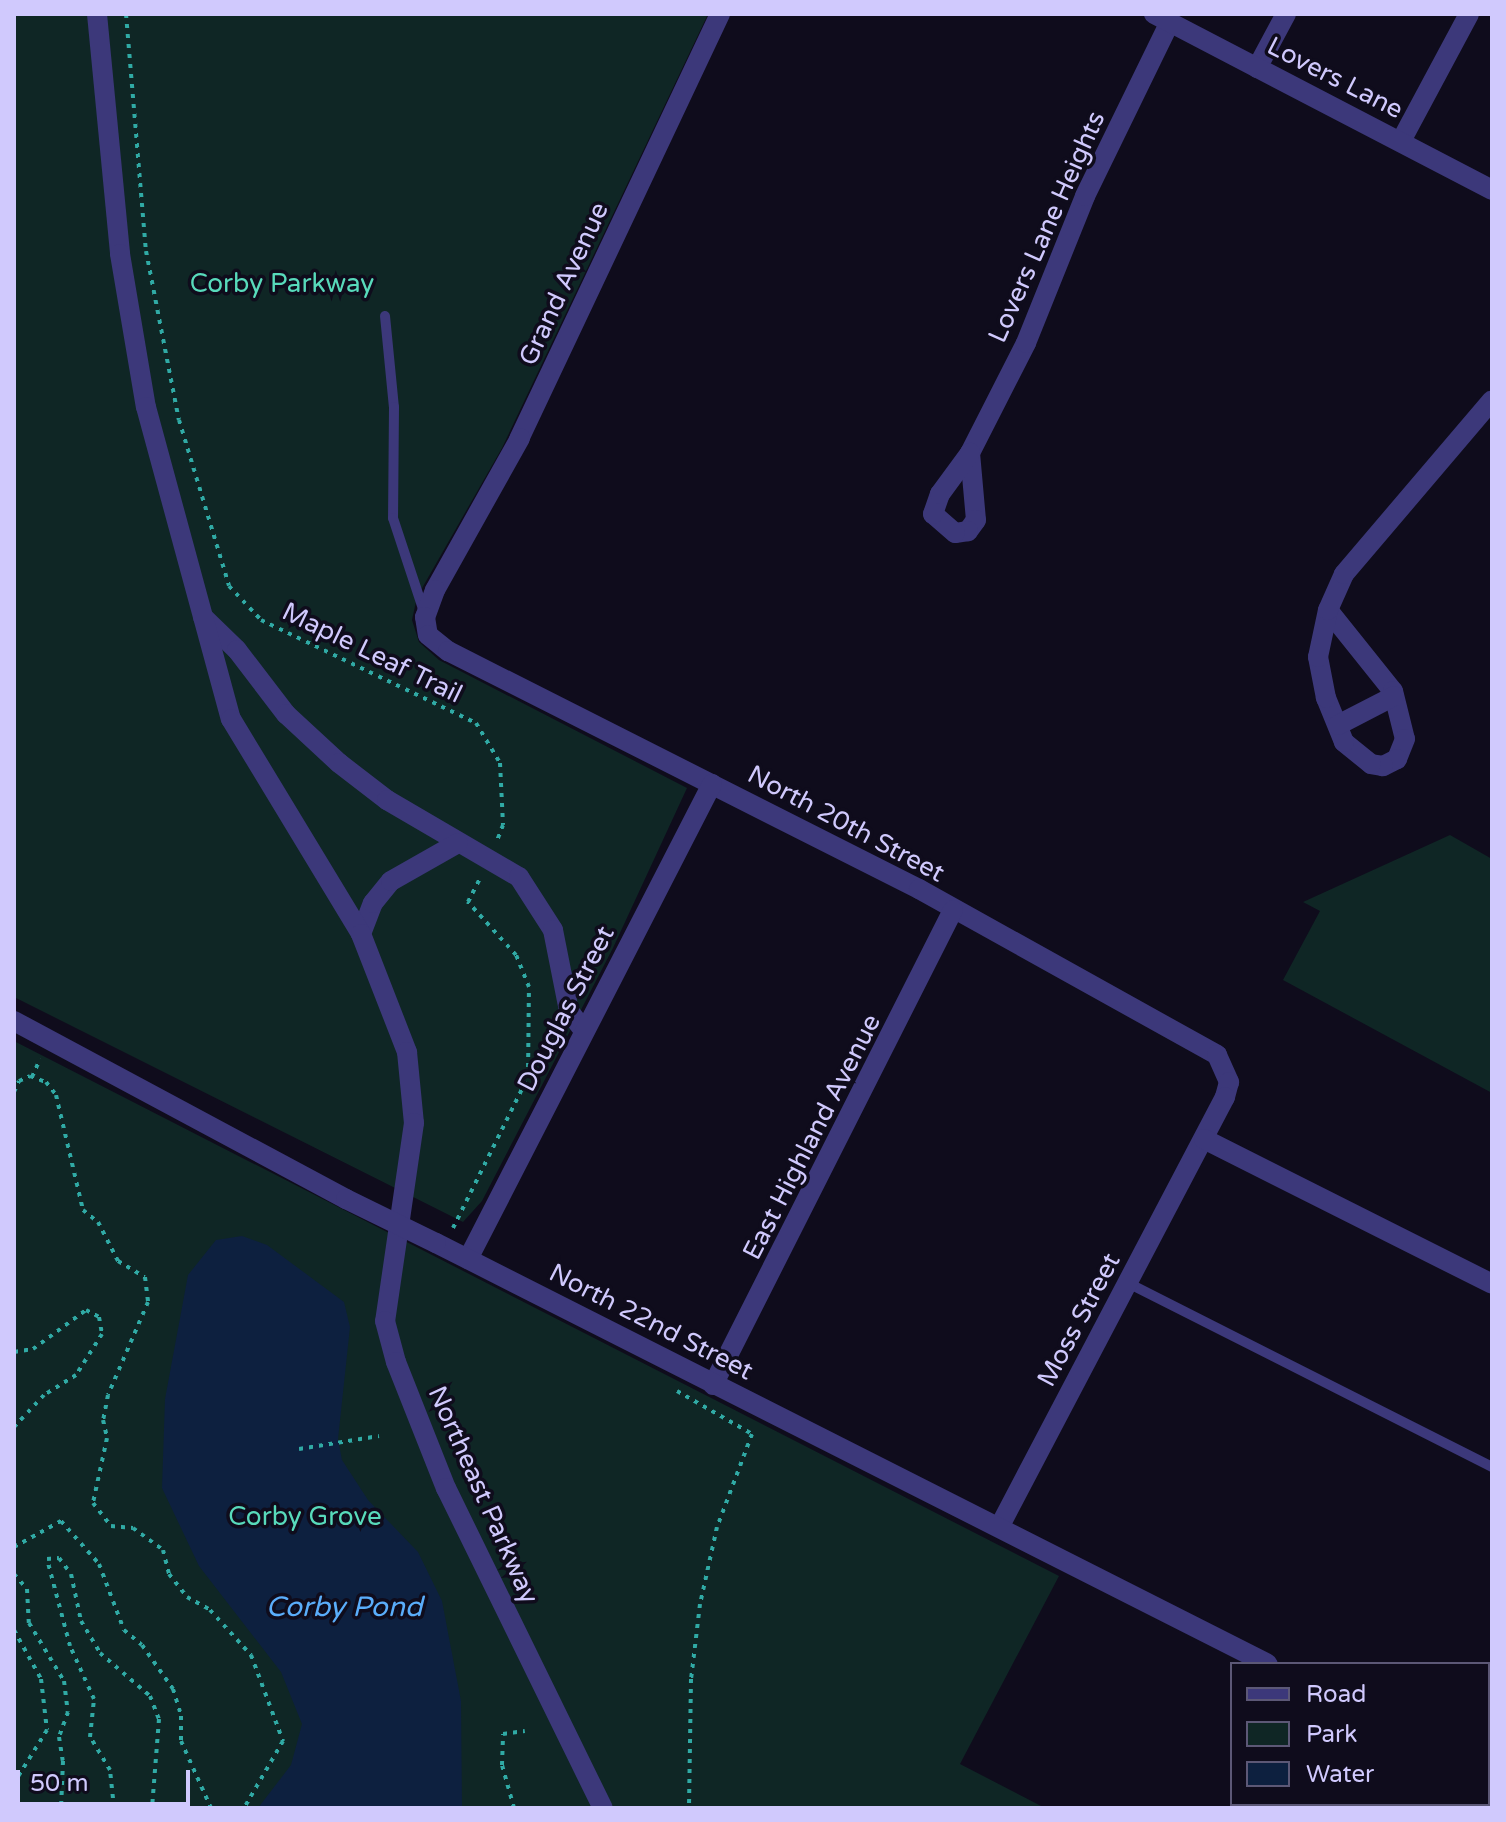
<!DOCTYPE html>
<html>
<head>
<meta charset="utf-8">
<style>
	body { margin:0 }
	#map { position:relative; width:1506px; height:1822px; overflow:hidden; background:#0f0c1c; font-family:"Varela Round",sans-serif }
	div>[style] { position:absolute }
	.green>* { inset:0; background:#0f2625 }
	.water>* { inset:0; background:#0d203f }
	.path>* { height:4px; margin-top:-2px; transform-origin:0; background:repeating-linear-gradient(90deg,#30aaa5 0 4px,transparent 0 10px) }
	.service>* { height:10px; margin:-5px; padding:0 5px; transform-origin:5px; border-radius:5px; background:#3c387a }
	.minor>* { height:20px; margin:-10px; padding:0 10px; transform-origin:10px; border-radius:10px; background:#3c387a }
	.tertiary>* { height:20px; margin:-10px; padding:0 10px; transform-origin:10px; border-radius:10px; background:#3c387a }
	.tertiary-bridge>* { height:20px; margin:-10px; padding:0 10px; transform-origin:10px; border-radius:10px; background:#3c387a }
	span { translate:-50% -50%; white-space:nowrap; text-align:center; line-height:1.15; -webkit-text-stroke:7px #0f0c1c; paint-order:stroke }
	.street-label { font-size:26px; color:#d0c9fd }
	.park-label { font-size:26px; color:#58dabb }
	.water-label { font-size:28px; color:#5aadfa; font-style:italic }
	.frame { position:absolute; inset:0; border:16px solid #d0c9fd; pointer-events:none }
	.legend { position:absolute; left:1230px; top:1662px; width:260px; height:144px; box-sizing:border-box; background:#0f0c1c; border:2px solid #5c5876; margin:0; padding:10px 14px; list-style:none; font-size:24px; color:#d0c9fd }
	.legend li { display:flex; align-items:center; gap:16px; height:40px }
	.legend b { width:40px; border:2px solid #5c5876 }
	.scale { position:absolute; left:16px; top:1770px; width:174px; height:36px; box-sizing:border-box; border:4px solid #d0c9fd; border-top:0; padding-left:10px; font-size:24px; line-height:28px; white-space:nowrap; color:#d0c9fd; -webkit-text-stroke:6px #0f0c1c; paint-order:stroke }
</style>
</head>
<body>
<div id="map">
	<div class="green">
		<div style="clip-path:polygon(14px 14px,708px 14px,502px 448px,417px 597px,412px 620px,419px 642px,439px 660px,687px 788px,613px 948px,482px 1201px,463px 1222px,14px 997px)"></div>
		<div style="clip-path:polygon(1450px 835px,1492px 859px,1492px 1093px,1283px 980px,1320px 911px,1303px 902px)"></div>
		<div style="clip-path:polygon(14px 1041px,1059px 1576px,960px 1764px,1045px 1808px,14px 1808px)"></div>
	</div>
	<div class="water">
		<div style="clip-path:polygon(242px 1236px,267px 1245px,344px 1302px,350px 1327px,338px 1439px,342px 1460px,368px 1500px,418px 1552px,442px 1601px,461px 1701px,462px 1808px,258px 1808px,291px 1765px,302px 1724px,281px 1672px,199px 1566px,162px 1488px,165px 1399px,188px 1275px,216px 1240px)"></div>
	</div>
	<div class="path">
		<div style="left:126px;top:14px;width:238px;rotate:85.2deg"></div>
		<div style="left:146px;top:251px;width:172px;rotate:79deg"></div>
		<div style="left:179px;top:420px;width:173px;rotate:73.2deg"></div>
		<div style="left:229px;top:586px;width:47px;rotate:46.7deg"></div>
		<div style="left:261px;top:620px;width:238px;rotate:25.6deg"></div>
		<div style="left:476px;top:723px;width:47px;rotate:59deg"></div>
		<div style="left:500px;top:763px;width:62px;rotate:87.2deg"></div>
		<div style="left:503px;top:825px;width:17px;rotate:111deg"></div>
		<div style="left:32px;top:1077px;width:20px;rotate:-66deg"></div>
		<div style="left:14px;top:1092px;width:12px;rotate:-66deg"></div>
		<div style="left:19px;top:1081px;width:12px;rotate:-24deg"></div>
		<div style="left:30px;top:1076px;width:17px;rotate:21deg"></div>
		<div style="left:46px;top:1082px;width:16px;rotate:52deg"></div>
		<div style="left:56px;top:1095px;width:118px;rotate:76.8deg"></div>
		<div style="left:83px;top:1210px;width:19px;rotate:39deg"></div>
		<div style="left:98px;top:1222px;width:44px;rotate:62.9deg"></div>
		<div style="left:118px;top:1261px;width:31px;rotate:31deg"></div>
		<div style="left:145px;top:1277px;width:25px;rotate:83deg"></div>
		<div style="left:148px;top:1302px;width:101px;rotate:113.3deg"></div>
		<div style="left:108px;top:1395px;width:25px;rotate:101deg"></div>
		<div style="left:103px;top:1420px;width:18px;rotate:77deg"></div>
		<div style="left:107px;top:1438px;width:66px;rotate:102.2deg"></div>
		<div style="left:93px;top:1503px;width:29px;rotate:52deg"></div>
		<div style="left:111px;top:1526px;width:22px;rotate:5deg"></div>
		<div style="left:133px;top:1528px;width:37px;rotate:36deg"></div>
		<div style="left:163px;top:1550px;width:25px;rotate:76deg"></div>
		<div style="left:169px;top:1574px;width:29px;rotate:52deg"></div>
		<div style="left:187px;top:1597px;width:26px;rotate:29deg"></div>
		<div style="left:210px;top:1610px;width:61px;rotate:47.7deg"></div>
		<div style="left:251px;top:1655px;width:92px;rotate:69.6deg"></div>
		<div style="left:283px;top:1741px;width:78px;rotate:120.2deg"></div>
		<div style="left:453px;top:1228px;width:169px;rotate:-63.6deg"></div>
		<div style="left:528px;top:1077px;width:90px;rotate:-89.4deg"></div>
		<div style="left:529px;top:987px;width:35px;rotate:-112deg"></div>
		<div style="left:516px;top:955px;width:72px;rotate:-132.2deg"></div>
		<div style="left:468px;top:902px;width:27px;rotate:-63deg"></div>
		<div style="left:14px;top:1352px;width:19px;rotate:-9deg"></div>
		<div style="left:33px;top:1349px;width:66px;rotate:-36.3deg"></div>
		<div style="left:86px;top:1310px;width:15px;rotate:28deg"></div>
		<div style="left:99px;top:1317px;width:17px;rotate:80deg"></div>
		<div style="left:102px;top:1334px;width:49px;rotate:122.4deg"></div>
		<div style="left:76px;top:1375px;width:38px;rotate:148deg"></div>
		<div style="left:44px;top:1395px;width:44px;rotate:133.2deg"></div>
		<div style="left:677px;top:1391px;width:86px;rotate:29.8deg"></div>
		<div style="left:752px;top:1434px;width:99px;rotate:110.6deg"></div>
		<div style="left:717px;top:1527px;width:79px;rotate:102.4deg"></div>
		<div style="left:700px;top:1604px;width:76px;rotate:96.8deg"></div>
		<div style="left:691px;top:1679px;width:129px;rotate:90.9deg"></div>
		<div style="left:299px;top:1449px;width:81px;rotate:-9.2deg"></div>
		<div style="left:14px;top:1547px;width:54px;rotate:-29deg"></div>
		<div style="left:61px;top:1521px;width:57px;rotate:48.5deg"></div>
		<div style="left:99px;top:1564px;width:71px;rotate:69.3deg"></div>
		<div style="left:124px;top:1630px;width:23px;rotate:40deg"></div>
		<div style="left:142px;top:1645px;width:54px;rotate:54.8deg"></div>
		<div style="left:173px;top:1689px;width:28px;rotate:73deg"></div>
		<div style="left:181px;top:1716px;width:25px;rotate:90deg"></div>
		<div style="left:181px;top:1741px;width:73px;rotate:65.9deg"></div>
		<div style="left:14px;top:1574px;width:20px;rotate:49deg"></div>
		<div style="left:27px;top:1589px;width:34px;rotate:87deg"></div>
		<div style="left:29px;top:1623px;width:68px;rotate:58.9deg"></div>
		<div style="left:64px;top:1681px;width:31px;rotate:83deg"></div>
		<div style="left:68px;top:1712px;width:27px;rotate:110deg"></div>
		<div style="left:59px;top:1737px;width:24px;rotate:81deg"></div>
		<div style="left:63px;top:1761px;width:47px;rotate:92.4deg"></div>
		<div style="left:14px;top:1630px;width:56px;rotate:61.1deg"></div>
		<div style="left:41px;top:1679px;width:51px;rotate:83.3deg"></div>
		<div style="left:47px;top:1730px;width:62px;rotate:121.9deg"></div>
		<div style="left:14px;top:1801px;width:9px;rotate:54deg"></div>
		<div style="left:114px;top:1808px;width:38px;rotate:-96deg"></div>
		<div style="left:110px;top:1770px;width:39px;rotate:-121deg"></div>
		<div style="left:90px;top:1737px;width:38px;rotate:-84deg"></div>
		<div style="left:94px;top:1699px;width:58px;rotate:-114.4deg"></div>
		<div style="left:70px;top:1646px;width:90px;rotate:-104.8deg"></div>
		<div style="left:47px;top:1559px;width:12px;rotate:-5deg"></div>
		<div style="left:59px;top:1558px;width:20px;rotate:53deg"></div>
		<div style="left:71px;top:1574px;width:48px;rotate:78deg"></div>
		<div style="left:81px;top:1621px;width:37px;rotate:59deg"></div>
		<div style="left:100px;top:1653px;width:66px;rotate:40.7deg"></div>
		<div style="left:150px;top:1696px;width:25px;rotate:69deg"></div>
		<div style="left:159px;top:1719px;width:89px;rotate:94.5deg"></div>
		<div style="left:514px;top:1808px;width:45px;rotate:-105.6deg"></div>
		<div style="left:502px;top:1765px;width:31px;rotate:-88deg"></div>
		<div style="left:503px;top:1734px;width:22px;rotate:-8deg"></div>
	</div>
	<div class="service">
		<div style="left:385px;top:316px;width:91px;rotate:84.4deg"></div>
		<div style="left:394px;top:407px;width:111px;rotate:90.5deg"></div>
		<div style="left:393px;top:518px;width:102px;rotate:71.7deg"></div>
		<div style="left:1128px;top:1283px;width:408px;rotate:26.8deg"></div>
	</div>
	<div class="minor">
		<div style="left:720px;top:14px;width:469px;rotate:115.3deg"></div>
		<div style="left:520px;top:438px;width:174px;rotate:119.2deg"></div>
		<div style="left:435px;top:590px;width:29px;rotate:110deg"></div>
		<div style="left:425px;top:617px;width:18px;rotate:81deg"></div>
		<div style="left:428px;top:635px;width:26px;rotate:39deg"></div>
		<div style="left:448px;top:651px;width:528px;rotate:26.81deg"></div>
		<div style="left:919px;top:889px;width:341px;rotate:29.1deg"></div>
		<div style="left:1217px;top:1055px;width:30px;rotate:66deg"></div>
		<div style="left:1229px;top:1082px;width:16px;rotate:105deg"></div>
		<div style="left:1225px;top:1097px;width:484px;rotate:117.7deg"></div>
		<div style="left:1257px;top:68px;width:61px;rotate:-61.8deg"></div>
		<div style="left:1401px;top:141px;width:144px;rotate:-61.8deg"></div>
		<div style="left:970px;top:453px;width:123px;rotate:-63deg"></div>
		<div style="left:1026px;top:343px;width:158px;rotate:-68.1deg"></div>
		<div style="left:1085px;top:196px;width:194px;rotate:-64deg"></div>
		<div style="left:970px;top:453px;width:67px;rotate:84.9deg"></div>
		<div style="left:976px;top:520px;width:14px;rotate:126deg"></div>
		<div style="left:968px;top:531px;width:13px;rotate:171deg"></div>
		<div style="left:955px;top:533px;width:29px;rotate:-139deg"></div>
		<div style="left:933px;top:514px;width:21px;rotate:-71deg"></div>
		<div style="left:940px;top:494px;width:51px;rotate:-53.8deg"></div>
		<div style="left:1328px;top:610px;width:104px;rotate:51.3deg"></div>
		<div style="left:1393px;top:691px;width:49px;rotate:76deg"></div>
		<div style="left:1405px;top:739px;width:22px;rotate:112deg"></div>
		<div style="left:1397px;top:759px;width:16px;rotate:153deg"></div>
		<div style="left:1383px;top:766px;width:12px;rotate:-171deg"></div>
		<div style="left:1371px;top:764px;width:35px;rotate:-141deg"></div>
		<div style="left:1344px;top:742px;width:48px;rotate:-112.2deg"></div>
		<div style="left:1326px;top:698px;width:42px;rotate:-101deg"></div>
		<div style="left:1318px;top:657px;width:48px;rotate:-78deg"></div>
		<div style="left:1328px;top:610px;width:39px;rotate:-66deg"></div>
		<div style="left:1344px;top:574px;width:228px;rotate:-49.6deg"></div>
		<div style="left:203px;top:617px;width:47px;rotate:44.1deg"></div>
		<div style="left:237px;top:650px;width:81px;rotate:52.6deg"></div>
		<div style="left:286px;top:714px;width:72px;rotate:42.8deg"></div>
		<div style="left:339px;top:763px;width:61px;rotate:37.6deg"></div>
		<div style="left:387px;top:800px;width:153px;rotate:30.3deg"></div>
		<div style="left:519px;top:877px;width:63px;rotate:57.3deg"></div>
		<div style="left:553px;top:930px;width:83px;rotate:78.8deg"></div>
		<div style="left:569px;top:1011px;width:25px;rotate:53deg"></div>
		<div style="left:1338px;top:725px;width:63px;rotate:-27.4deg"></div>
		<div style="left:361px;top:934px;width:33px;rotate:-69deg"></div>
		<div style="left:373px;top:903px;width:28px;rotate:-51deg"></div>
		<div style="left:391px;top:881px;width:77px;rotate:-29.6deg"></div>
		<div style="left:1204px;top:1139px;width:322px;rotate:26.7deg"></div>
		<div style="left:468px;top:1259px;width:534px;rotate:-62.81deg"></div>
		<div style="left:713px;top:1385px;width:532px;rotate:-63.19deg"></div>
	</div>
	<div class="tertiary">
		<div style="left:97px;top:14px;width:241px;rotate:84.5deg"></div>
		<div style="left:120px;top:254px;width:155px;rotate:80.4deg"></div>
		<div style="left:146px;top:407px;width:323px;rotate:74.8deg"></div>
		<div style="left:231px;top:719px;width:251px;rotate:58.8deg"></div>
		<div style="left:361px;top:934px;width:127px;rotate:68.7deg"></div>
		<div style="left:407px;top:1052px;width:71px;rotate:84.4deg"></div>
		<div style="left:414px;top:1123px;width:200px;rotate:98.3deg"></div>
		<div style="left:385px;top:1321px;width:42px;rotate:75deg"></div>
		<div style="left:396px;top:1362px;width:136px;rotate:68.4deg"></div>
		<div style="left:446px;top:1488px;width:356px;rotate:63.9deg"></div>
		<div style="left:1154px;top:14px;width:381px;rotate:27.5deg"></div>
		<div style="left:14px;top:1021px;width:377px;rotate:28.2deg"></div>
		<div style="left:436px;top:1243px;width:932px;rotate:26.84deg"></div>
		<div style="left:1488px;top:1778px;width:4px;rotate:27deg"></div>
	</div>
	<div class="tertiary-bridge">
		<div style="left:346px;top:1199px;width:100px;rotate:26.1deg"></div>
	</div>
	<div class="street-label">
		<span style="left:1335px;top:78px;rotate:27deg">Lovers Lane</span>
		<span style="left:1047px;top:227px;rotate:-66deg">Lovers Lane Heights</span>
		<span style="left:564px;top:284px;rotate:-65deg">Grand Avenue</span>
		<span style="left:372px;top:653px;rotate:26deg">Maple Leaf Trail</span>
		<span style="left:846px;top:824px;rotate:28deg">North 20th Street</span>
		<span style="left:566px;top:1009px;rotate:-63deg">Douglas Street</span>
		<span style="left:812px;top:1137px;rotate:-63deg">East Highland Avenue</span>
		<span style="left:1079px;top:1320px;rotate:-62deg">Moss Street</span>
		<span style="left:651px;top:1322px;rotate:27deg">North 22nd Street</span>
		<span style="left:483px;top:1495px;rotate:66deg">Northeast Parkway</span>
	</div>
	<div class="park-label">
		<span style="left:282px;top:284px">Corby Parkway</span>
		<span style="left:305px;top:1517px">Corby Grove</span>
	</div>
	<div class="water-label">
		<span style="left:344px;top:1607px">Corby Pond</span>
	</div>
	<div class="frame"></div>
	<ul class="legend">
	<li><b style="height:10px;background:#3c387a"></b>Road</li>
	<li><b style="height:22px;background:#0f2625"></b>Park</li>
	<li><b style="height:22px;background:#0d203f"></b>Water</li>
	</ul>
	<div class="scale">50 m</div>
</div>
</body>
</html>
